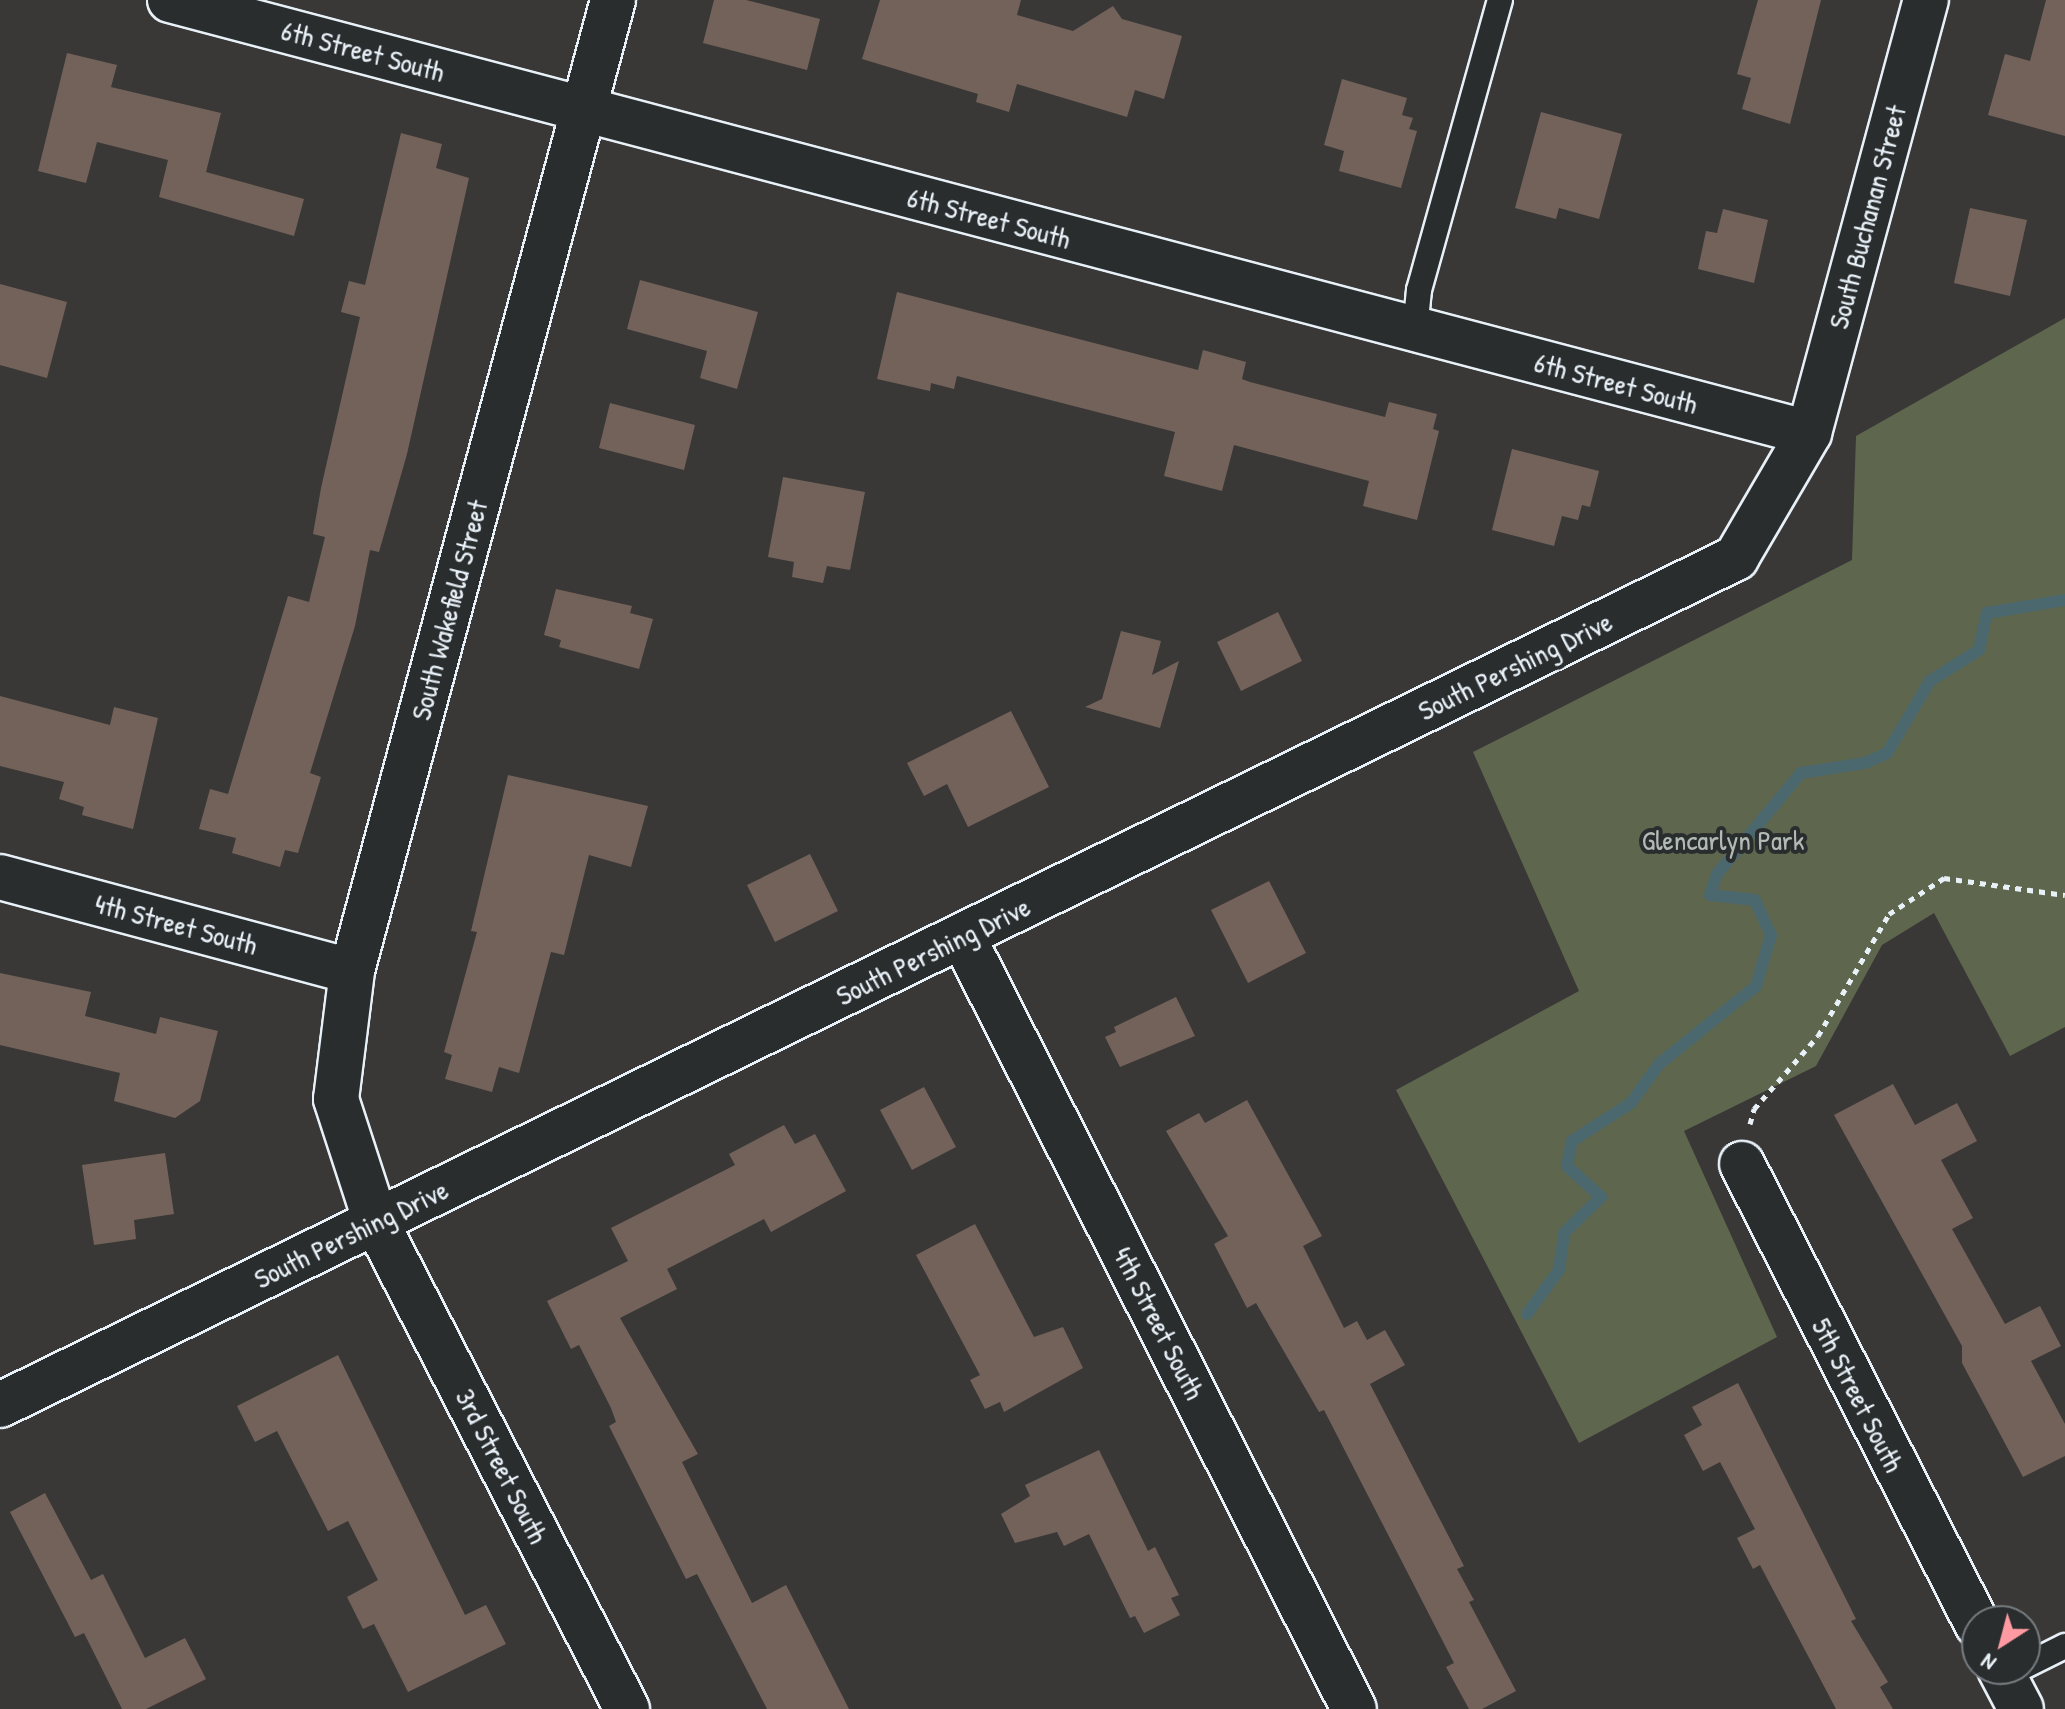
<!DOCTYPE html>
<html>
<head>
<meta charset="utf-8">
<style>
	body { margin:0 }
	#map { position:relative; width:2065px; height:1709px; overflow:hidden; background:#393837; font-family:"Patrick Hand",sans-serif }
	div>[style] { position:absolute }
	.green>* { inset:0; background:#5e674d }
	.stream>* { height:12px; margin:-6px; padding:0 6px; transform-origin:6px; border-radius:6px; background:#4c686f }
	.building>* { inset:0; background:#73625a }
	.path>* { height:5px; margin-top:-2.5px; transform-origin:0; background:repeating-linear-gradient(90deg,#e8f1f8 0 6px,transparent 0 12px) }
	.roads { filter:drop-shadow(2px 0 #e8f1f8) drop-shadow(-2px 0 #e8f1f8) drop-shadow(0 2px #e8f1f8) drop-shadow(0 -2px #e8f1f8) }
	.lane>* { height:24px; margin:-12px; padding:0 12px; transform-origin:12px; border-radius:12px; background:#2a2d2e }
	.street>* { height:44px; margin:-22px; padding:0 22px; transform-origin:22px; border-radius:22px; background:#2a2d2e }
	.secondary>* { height:44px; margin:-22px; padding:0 22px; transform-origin:22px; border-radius:22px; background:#2a2d2e }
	span { translate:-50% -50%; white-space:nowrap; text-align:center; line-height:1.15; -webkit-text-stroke:8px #2a2d2e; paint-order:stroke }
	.street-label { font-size:28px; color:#e8f1f8 }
	.park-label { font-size:28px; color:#b1bab4 }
	.north { position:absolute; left:1961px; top:1605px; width:80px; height:80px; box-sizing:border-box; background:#2a2d2e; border:2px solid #767b7f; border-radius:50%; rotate:216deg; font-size:22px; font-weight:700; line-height:32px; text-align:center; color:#e8f1f8 }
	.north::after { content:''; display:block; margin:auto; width:28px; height:36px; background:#ff9aa2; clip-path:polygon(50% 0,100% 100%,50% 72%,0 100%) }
</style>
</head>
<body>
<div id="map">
	<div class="green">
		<div style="clip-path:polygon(2065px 318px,2065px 1027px,2010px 1056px,1934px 913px,1882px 945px,1816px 1066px,1684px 1131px,1777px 1337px,1579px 1443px,1396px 1090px,1579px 991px,1473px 752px,1852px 560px,1856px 436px)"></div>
	</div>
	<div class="stream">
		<div style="left:1527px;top:1314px;width:54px;rotate:-54deg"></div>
		<div style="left:1559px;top:1270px;width:37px;rotate:-82deg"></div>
		<div style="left:1564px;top:1233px;width:52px;rotate:-44.2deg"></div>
		<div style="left:1601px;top:1197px;width:46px;rotate:-137.6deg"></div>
		<div style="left:1567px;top:1166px;width:25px;rotate:-79deg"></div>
		<div style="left:1572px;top:1141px;width:70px;rotate:-32.8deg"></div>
		<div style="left:1631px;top:1103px;width:48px;rotate:-54.3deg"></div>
		<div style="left:1659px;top:1064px;width:124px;rotate:-38.8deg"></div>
		<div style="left:1756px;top:986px;width:53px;rotate:-73.6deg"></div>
		<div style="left:1771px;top:935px;width:38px;rotate:-115deg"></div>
		<div style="left:1755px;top:900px;width:45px;rotate:-173.7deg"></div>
		<div style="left:1710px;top:895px;width:22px;rotate:-72deg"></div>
		<div style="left:1717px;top:874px;width:131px;rotate:-50.3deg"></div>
		<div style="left:1801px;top:773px;width:65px;rotate:-8.9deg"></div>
		<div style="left:1865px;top:763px;width:24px;rotate:-24deg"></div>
		<div style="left:1887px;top:753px;width:84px;rotate:-59.2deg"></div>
		<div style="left:1930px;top:681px;width:58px;rotate:-32.3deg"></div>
		<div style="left:1979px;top:650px;width:38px;rotate:-78deg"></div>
		<div style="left:1987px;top:613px;width:79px;rotate:-9.5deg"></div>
	</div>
	<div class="building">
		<div style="clip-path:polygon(714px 0,746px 0,820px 19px,807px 70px,703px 43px)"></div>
		<div style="clip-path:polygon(880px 0,1021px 0,1017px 15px,1073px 31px,1113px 6px,1122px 19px,1182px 36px,1164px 99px,1135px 90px,1127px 117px,1017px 84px,1009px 112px,976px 102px,978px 94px,862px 59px)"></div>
		<div style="clip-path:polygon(1758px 0,1821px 0,1790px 124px,1742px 109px,1751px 78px,1737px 74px)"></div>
		<div style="clip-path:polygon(2046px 0,2065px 0,2065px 136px,1988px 115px,2005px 54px,2030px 61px)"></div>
		<div style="clip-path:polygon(67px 53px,117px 65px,111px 87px,221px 113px,206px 172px,304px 199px,294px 236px,159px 197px,168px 160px,97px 142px,86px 183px,38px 171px)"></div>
		<div style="clip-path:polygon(1342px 79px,1407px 98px,1402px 115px,1413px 118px,1409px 129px,1417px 131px,1401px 188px,1339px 171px,1344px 151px,1324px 145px)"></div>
		<div style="clip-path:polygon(1541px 112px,1622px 134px,1599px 219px,1559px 208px,1556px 219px,1515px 208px)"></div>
		<div style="clip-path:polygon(401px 133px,442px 144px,436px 168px,469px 178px,407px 454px,379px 552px,370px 550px,355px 626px,310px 773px,321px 777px,298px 853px,285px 850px,280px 867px,232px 853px,236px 838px,199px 829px,210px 789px,228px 794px,288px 596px,309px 602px,325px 537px,313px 534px,321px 488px,360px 317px,341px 312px,349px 281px,365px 285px)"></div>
		<div style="clip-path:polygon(1970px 208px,2027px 220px,2010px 296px,1954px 283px)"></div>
		<div style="clip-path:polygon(1723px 209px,1768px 220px,1754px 283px,1698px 269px,1706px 231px,1717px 233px)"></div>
		<div style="clip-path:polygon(640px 280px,758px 312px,737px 389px,700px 378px,707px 351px,627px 329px)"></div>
		<div style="clip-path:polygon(0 284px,67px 302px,47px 378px,0 365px)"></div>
		<div style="clip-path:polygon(897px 292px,1198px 370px,1203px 350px,1246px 362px,1242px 379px,1250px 382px,1385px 417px,1389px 402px,1437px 414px,1433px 429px,1439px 431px,1417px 520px,1363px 506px,1369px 481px,1234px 445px,1222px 491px,1164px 476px,1175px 432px,957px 376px,954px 389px,931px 383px,930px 391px,877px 379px)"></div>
		<div style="clip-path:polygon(610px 403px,695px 425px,684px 470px,599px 448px)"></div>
		<div style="clip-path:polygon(1512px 449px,1599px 471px,1590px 507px,1582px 505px,1578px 520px,1562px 516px,1554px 546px,1492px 530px)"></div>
		<div style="clip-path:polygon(783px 477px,865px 492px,850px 570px,827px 566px,823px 583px,792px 577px,794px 562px,768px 557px)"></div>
		<div style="clip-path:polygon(556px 589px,632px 606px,630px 613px,653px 619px,639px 669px,559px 647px,561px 640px,544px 635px)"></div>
		<div style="clip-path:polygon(1278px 612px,1302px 661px,1241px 691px,1217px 642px)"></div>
		<div style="clip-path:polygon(1121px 631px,1161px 641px,1152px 675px,1179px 661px,1160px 728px,1085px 707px,1102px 699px)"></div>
		<div style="clip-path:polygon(0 696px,110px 725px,114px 707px,158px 718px,133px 829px,82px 815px,84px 807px,59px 799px,64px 782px,0 766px)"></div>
		<div style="clip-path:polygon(1011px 711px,1049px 787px,968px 827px,947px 784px,924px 796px,907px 763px)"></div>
		<div style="clip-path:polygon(508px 775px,648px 806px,631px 867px,589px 855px,564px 955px,551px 952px,519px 1073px,499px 1067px,492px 1092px,445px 1079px,452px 1055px,444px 1052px,477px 932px,471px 931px)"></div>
		<div style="clip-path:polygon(810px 854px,838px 911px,775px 942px,747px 885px)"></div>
		<div style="clip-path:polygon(1269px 881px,1306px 953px,1248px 983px,1211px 910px)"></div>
		<div style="clip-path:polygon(0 973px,91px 992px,85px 1016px,156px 1034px,160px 1017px,218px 1031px,200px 1101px,175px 1118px,114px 1101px,120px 1073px,0 1045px)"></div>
		<div style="clip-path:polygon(1176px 997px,1195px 1036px,1120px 1067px,1105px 1037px,1116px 1032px,1114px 1027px)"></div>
		<div style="clip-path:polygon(1893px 1084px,1915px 1125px,1957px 1103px,1977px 1141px,1941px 1160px,1973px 1218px,1952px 1229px,2005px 1324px,2040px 1306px,2061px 1346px,2031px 1361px,2065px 1424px,2065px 1456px,2023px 1477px,1962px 1363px,1962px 1346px,1834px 1115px)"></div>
		<div style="clip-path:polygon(924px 1087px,956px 1147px,912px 1170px,880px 1110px)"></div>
		<div style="clip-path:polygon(1247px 1100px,1322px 1236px,1303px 1246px,1344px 1328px,1357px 1321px,1367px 1340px,1385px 1330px,1405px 1365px,1370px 1384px,1464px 1566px,1457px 1569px,1474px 1600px,1469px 1602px,1516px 1691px,1482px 1709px,1469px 1709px,1446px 1667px,1454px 1663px,1324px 1410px,1319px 1412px,1256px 1303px,1247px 1308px,1214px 1244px,1228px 1236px,1166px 1131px,1199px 1113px,1205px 1123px)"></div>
		<div style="clip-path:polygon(784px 1125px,795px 1144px,815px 1134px,846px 1191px,771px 1232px,764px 1219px,667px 1269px,677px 1289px,620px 1318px,698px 1454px,682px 1462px,752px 1603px,786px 1585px,849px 1709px,767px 1709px,697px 1574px,686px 1579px,609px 1426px,616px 1422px,611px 1408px,579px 1345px,571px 1349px,547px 1301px,628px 1261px,611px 1228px,735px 1165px,729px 1154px)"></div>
		<div style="clip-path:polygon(165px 1153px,174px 1214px,134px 1220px,136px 1239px,94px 1245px,82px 1165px)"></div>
		<div style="clip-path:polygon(975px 1224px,1034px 1337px,1063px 1327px,1083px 1368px,1004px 1412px,1000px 1402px,985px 1409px,970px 1380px,980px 1375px,916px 1255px)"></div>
		<div style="clip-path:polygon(338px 1355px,465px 1615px,486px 1605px,506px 1644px,408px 1692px,374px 1624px,363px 1629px,347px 1597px,378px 1580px,348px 1521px,328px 1531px,277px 1431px,255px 1442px,237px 1406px)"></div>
		<div style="clip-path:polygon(1738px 1383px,1856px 1619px,1851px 1621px,1888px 1682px,1880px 1687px,1893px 1709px,1836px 1709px,1760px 1565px,1753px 1569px,1737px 1538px,1755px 1529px,1720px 1462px,1703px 1471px,1684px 1435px,1702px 1425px,1692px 1407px)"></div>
		<div style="clip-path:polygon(1099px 1450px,1148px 1551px,1155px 1547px,1179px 1595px,1171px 1598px,1180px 1615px,1144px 1633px,1135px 1616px,1130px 1618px,1089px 1534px,1064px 1546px,1057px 1532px,1015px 1543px,1001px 1514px,1030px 1496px,1025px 1485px)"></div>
		<div style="clip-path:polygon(45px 1493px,91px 1580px,103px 1574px,145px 1658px,185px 1638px,206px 1679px,146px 1709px,122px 1709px,84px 1633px,75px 1637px,10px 1512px)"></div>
	</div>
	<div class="path">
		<div style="left:1750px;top:1124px;width:16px;rotate:-75deg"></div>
		<div style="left:1754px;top:1109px;width:97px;rotate:-48.8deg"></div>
		<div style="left:1818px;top:1036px;width:141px;rotate:-59.8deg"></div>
		<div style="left:1889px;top:914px;width:66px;rotate:-33.2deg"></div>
		<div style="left:1944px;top:878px;width:122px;rotate:8deg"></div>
	</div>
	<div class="roads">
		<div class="lane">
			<div style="left:1415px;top:330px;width:40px;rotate:-84.3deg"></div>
			<div style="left:1419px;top:290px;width:301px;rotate:-74.4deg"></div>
			<div style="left:2025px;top:1666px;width:45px;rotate:-26.6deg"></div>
		</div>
		<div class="street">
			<div style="left:170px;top:0;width:1695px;rotate:14.8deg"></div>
			<div style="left:613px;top:0;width:1005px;rotate:105.05deg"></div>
			<div style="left:352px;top:971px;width:129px;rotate:97.1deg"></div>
			<div style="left:336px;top:1099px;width:129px;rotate:72deg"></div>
			<div style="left:376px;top:1222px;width:548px;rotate:62.73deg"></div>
			<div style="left:0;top:877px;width:364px;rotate:15deg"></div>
			<div style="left:963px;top:937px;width:865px;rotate:63.14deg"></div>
			<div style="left:1742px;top:1164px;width:517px;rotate:62.94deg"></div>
			<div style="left:2000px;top:1669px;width:45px;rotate:62.3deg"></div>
		</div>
		<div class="secondary">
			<div style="left:0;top:1405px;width:1932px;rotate:-26.01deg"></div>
			<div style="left:1736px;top:558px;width:145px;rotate:-59.7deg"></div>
			<div style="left:1809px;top:433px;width:449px;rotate:-74.9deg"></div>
		</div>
	</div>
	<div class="street-label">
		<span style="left:363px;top:51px;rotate:15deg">6th Street South</span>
		<span style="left:1867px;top:217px;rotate:-75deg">South Buchanan Street</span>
		<span style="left:989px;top:218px;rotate:15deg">6th Street South</span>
		<span style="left:1616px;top:383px;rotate:15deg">6th Street South</span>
		<span style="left:449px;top:610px;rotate:-75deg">South Wakefield Street</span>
		<span style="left:1515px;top:666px;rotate:-26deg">South Pershing Drive</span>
		<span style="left:176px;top:924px;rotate:15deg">4th Street South</span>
		<span style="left:933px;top:951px;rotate:-26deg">South Pershing Drive</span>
		<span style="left:351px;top:1234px;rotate:-26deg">South Pershing Drive</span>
		<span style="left:1159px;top:1323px;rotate:63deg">4th Street South</span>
		<span style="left:1858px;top:1395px;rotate:63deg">5th Street South</span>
		<span style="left:502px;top:1466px;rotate:63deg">3rd Street South</span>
	</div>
	<div class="park-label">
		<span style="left:1723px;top:840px">Glencarlyn Park</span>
	</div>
	<div class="north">N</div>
</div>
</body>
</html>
